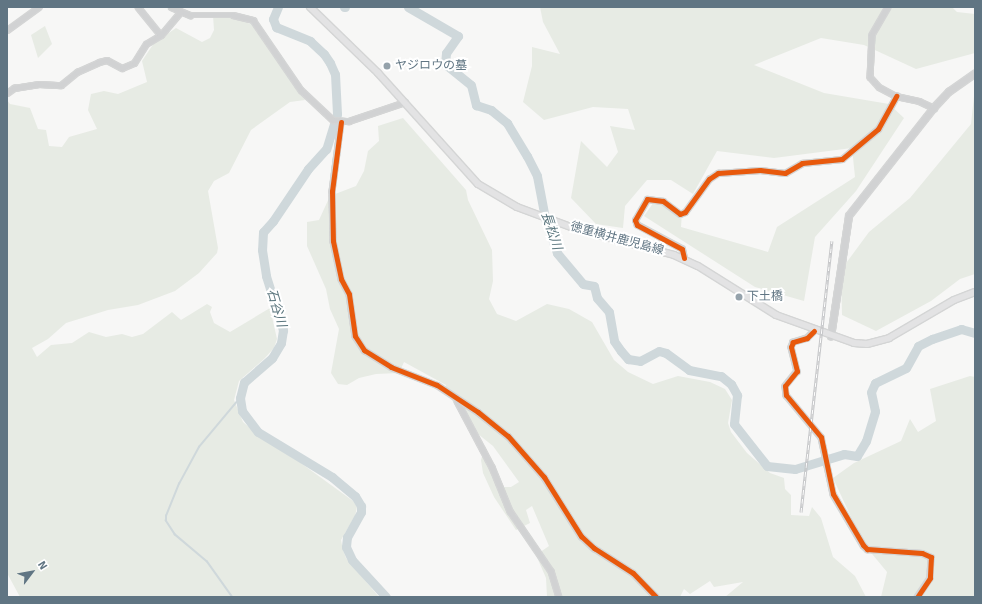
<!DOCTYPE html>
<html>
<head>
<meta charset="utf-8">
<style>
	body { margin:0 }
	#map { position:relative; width:982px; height:604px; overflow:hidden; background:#f7f7f6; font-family:Signika,"Noto Sans JP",sans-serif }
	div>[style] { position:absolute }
	.green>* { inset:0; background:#e7ebe4 }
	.stream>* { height:1.5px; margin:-0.75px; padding:0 0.75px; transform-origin:0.75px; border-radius:0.75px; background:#cfd8db }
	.river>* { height:9px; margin:-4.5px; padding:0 4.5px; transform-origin:4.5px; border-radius:4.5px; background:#cfd8db }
	.roads { filter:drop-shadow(1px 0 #d4d5d5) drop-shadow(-1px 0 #d4d5d5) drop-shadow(0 1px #d4d5d5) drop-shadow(0 -1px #d4d5d5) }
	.minor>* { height:4.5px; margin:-2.25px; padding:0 2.25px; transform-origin:2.25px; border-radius:2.25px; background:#d1d2d3 }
	.tertiary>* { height:5.5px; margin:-2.75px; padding:0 2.75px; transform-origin:2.75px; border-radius:2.75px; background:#d1d2d3 }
	.secondary>* { height:6px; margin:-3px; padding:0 3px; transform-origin:3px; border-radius:3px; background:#e3e3e4 }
	.rail>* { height:3px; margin-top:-1.5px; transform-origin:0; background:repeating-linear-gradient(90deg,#fff 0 4.5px,#c6c7c9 0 9px); box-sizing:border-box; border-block:1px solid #c6c7c9 }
	.cycleway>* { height:5px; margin:-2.5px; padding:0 2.5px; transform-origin:2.5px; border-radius:2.5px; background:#e8590c }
	.dots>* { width:11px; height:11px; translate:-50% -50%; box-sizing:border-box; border:2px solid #fff; border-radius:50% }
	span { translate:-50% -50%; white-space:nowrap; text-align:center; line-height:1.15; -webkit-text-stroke:4px #fff; paint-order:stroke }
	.poi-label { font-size:12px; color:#607583 }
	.left { translate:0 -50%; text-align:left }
	.street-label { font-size:12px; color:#607583 }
	.water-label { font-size:13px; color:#5b767e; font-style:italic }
	.frame { position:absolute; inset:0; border:8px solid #607583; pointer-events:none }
	.north { position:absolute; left:12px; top:552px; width:40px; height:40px; -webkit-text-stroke:3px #fff; paint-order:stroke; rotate:58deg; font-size:11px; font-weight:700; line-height:16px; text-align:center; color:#607583 }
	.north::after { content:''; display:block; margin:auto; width:14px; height:18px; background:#607583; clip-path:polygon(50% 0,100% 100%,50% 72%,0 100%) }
</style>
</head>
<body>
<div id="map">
	<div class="green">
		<div style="clip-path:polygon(540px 7px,952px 7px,957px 12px,975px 14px,975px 53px,916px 69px,864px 45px,821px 38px,754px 65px,824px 93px,889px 104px,904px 118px,856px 191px,815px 237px,804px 301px,755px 287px,644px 216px,656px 199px,682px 212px,681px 227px,768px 252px,777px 227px,855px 177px,852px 148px,774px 158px,717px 151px,693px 194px,671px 180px,647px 180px,625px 206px,623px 228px,596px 224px,571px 198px,581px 141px,607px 167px,618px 152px,610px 126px,635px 130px,628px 109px,593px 107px,544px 120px,523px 102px,532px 66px,532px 47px,560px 54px,543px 22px)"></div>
		<div style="clip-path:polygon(213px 16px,239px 19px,255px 26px,305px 100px,290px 102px,251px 130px,229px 173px,214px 181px,208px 191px,218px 248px,217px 253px,199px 273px,175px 291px,138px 305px,108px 310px,66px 323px,48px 339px,32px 348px,37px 357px,51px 345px,72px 343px,89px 332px,106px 337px,122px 334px,132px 337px,143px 334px,172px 312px,181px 320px,207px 304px,212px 307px,210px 312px,214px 323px,230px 332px,270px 308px,277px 339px,274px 348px,264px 359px,239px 381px,234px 400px,243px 422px,264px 440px,298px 461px,353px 501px,357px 507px,355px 516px,341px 540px,343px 550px,346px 558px,379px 597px,20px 597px,7px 573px,7px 100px,10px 104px,30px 108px,38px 129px,46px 130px,49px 146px,62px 147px,69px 137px,97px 129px,88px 110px,91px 94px,104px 91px,118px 94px,147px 82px,142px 61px,154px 43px,176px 28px,202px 42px,210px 38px,214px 30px)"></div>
		<div style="clip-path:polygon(45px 26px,52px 44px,38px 58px,31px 35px)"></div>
		<div style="clip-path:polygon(975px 87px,975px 274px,960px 279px,931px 301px,876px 331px,842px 315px,841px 270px,869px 232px,910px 198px,971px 124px)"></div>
		<div style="clip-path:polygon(403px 118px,466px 190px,468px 200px,492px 250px,493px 281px,489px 299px,497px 314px,516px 321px,547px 304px,569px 309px,592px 322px,614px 360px,628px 372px,653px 384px,678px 376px,710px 382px,725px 389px,732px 400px,728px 423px,731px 432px,747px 453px,770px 473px,784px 478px,785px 489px,791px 495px,791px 515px,809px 516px,812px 507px,821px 518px,833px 557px,855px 576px,866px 597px,725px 597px,743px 582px,714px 587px,710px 581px,690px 594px,684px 589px,680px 597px,547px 597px,546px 578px,536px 555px,549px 546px,532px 506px,526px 510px,530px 523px,516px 530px,494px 497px,483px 473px,481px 460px,485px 446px,504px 487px,511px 487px,519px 482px,493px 446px,468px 426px,445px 389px,446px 385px,404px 362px,399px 373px,376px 374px,359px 378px,347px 385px,338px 384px,331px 373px,339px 329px,330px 309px,326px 289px,307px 246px,307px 222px,319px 220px,330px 196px,356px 186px,364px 171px,368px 151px,379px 141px,378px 126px)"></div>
		<div style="clip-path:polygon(970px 376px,975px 377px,975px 597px,881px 597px,887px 572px,863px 543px,833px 478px,854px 463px,901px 441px,910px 419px,918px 432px,936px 421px,930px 389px)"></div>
	</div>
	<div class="stream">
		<div style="left:232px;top:597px;width:43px;rotate:-125.5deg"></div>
		<div style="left:207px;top:562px;width:42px;rotate:-139.8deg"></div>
		<div style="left:175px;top:535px;width:17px;rotate:-123deg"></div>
		<div style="left:166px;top:521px;width:5px;rotate:-90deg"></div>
		<div style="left:166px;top:516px;width:35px;rotate:-68deg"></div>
		<div style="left:179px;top:484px;width:42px;rotate:-61.6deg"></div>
		<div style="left:199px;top:447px;width:64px;rotate:-50.1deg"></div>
	</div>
	<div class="river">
		<div style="left:278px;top:7px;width:13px;rotate:113deg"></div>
		<div style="left:273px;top:19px;width:9px;rotate:69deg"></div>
		<div style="left:276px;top:27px;width:37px;rotate:22deg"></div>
		<div style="left:310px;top:41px;width:19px;rotate:43deg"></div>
		<div style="left:324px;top:54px;width:11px;rotate:56deg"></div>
		<div style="left:330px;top:63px;width:12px;rotate:66deg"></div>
		<div style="left:335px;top:74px;width:40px;rotate:87.1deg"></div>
		<div style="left:337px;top:114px;width:37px;rotate:107deg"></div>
		<div style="left:326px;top:149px;width:27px;rotate:132deg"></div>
		<div style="left:308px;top:169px;width:63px;rotate:123.9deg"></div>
		<div style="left:273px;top:221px;width:15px;rotate:132deg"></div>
		<div style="left:263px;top:232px;width:18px;rotate:93deg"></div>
		<div style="left:262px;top:250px;width:26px;rotate:81deg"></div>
		<div style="left:266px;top:276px;width:57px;rotate:72.5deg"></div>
		<div style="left:283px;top:330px;width:13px;rotate:99deg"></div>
		<div style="left:281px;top:343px;width:17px;rotate:121deg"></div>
		<div style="left:272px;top:358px;width:37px;rotate:139deg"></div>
		<div style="left:244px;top:382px;width:16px;rotate:104deg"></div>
		<div style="left:240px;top:398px;width:13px;rotate:81deg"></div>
		<div style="left:242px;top:411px;width:26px;rotate:53deg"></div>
		<div style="left:258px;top:432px;width:87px;rotate:31.3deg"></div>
		<div style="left:332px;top:477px;width:30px;rotate:40deg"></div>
		<div style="left:355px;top:496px;width:12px;rotate:59deg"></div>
		<div style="left:361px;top:506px;width:6px;rotate:90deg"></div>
		<div style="left:361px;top:512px;width:29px;rotate:119deg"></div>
		<div style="left:347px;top:537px;width:10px;rotate:96deg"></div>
		<div style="left:346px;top:547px;width:14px;rotate:65deg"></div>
		<div style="left:352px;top:560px;width:50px;rotate:47.4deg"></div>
		<div style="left:344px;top:7px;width:1px"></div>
		<div style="left:408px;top:7px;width:58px;rotate:30.1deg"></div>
		<div style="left:458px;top:36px;width:21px;rotate:125deg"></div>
		<div style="left:446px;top:53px;width:11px;rotate:95deg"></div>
		<div style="left:445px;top:64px;width:33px;rotate:39deg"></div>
		<div style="left:471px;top:85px;width:21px;rotate:76deg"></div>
		<div style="left:476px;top:105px;width:16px;rotate:18deg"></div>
		<div style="left:491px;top:110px;width:21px;rotate:39deg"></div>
		<div style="left:507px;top:123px;width:39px;rotate:59deg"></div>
		<div style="left:527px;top:156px;width:22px;rotate:63deg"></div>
		<div style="left:537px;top:176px;width:43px;rotate:79.2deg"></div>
		<div style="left:545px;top:218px;width:37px;rotate:71deg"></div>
		<div style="left:557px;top:253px;width:40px;rotate:50deg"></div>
		<div style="left:583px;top:284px;width:11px;rotate:10deg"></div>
		<div style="left:594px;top:286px;width:12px;rotate:76deg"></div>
		<div style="left:597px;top:298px;width:18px;rotate:49deg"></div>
		<div style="left:609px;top:312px;width:29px;rotate:80deg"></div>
		<div style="left:614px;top:341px;width:12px;rotate:55deg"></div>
		<div style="left:621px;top:351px;width:11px;rotate:49deg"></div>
		<div style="left:628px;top:359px;width:12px;rotate:9deg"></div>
		<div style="left:640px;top:361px;width:21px;rotate:-28deg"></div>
		<div style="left:659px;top:351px;width:7px;rotate:16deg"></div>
		<div style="left:666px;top:353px;width:29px;rotate:36deg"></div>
		<div style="left:689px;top:370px;width:33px;rotate:11deg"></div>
		<div style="left:721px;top:376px;width:13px;rotate:39deg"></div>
		<div style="left:731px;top:384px;width:13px;rotate:61deg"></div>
		<div style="left:737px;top:395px;width:29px;rotate:96deg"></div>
		<div style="left:734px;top:424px;width:53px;rotate:51.8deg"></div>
		<div style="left:767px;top:466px;width:28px;rotate:6deg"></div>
		<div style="left:795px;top:469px;width:51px;rotate:-17deg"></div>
		<div style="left:844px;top:454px;width:13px;rotate:9deg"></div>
		<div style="left:857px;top:456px;width:17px;rotate:-59deg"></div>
		<div style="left:866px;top:441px;width:31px;rotate:-73deg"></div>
		<div style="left:875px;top:411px;width:19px;rotate:-102deg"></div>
		<div style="left:871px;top:392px;width:10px;rotate:-66deg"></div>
		<div style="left:875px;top:383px;width:34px;rotate:-26deg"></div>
		<div style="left:906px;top:368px;width:25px;rotate:-61deg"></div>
		<div style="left:918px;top:346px;width:16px;rotate:-27deg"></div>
		<div style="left:932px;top:339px;width:31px;rotate:-19deg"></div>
		<div style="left:961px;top:329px;width:15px;rotate:16deg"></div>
	</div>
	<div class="roads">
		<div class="minor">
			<div style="left:138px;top:7px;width:36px;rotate:51deg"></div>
			<div style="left:171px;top:7px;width:21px;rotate:23deg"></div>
			<div style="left:190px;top:15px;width:43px"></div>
			<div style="left:233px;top:15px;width:21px;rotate:14deg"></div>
			<div style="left:253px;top:20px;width:85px;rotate:55.6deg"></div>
			<div style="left:301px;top:90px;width:44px;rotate:43.2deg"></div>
			<div style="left:333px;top:120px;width:16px;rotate:4deg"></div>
			<div style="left:349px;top:121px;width:59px;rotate:-18.7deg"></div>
			<div style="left:888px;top:7px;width:32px;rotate:120deg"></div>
			<div style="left:872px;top:35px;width:42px;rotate:92.7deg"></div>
			<div style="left:870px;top:77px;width:13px;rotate:48deg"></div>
			<div style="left:879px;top:87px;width:19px;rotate:28deg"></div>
			<div style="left:896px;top:96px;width:24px;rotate:12deg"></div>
			<div style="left:919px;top:101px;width:17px;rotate:25deg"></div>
			<div style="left:7px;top:30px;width:39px;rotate:-36deg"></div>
			<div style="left:7px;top:93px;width:9px;rotate:-36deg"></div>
			<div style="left:14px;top:88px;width:25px;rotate:-9deg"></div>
			<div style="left:39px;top:84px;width:22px;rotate:3deg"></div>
			<div style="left:61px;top:85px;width:21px;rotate:-39deg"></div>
			<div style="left:77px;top:72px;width:24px;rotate:-24deg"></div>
			<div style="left:99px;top:62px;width:8px;rotate:-14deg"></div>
			<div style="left:107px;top:60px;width:17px;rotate:28deg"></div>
			<div style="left:122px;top:68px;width:13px;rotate:-23deg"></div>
			<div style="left:134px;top:63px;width:22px;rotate:-58deg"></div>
			<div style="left:146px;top:44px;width:17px;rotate:-31deg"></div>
			<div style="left:161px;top:35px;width:30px;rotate:-50deg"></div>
			<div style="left:341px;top:122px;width:70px;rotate:97.4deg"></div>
			<div style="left:332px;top:191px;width:50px;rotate:88.9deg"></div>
			<div style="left:333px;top:241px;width:39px;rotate:78deg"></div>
			<div style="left:341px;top:279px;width:17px;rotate:62deg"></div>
			<div style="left:349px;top:294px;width:42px;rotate:81.9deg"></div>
			<div style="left:355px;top:336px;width:17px;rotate:57deg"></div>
			<div style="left:364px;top:350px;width:32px;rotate:32deg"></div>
			<div style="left:391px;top:367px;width:49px;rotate:21.4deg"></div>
			<div style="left:437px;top:385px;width:49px;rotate:33.4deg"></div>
			<div style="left:478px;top:412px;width:38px;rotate:39deg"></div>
			<div style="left:508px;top:436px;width:55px;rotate:48.7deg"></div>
			<div style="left:544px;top:477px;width:70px;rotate:57.9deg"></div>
			<div style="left:581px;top:536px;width:18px;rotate:43deg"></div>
			<div style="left:594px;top:548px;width:46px;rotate:32.7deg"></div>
			<div style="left:633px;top:573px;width:33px;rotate:46deg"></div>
			<div style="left:684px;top:258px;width:9px;rotate:-103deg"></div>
			<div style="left:682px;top:249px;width:51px;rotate:-151.9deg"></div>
			<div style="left:637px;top:225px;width:5px;rotate:-112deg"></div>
			<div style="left:635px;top:220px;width:24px;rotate:-60deg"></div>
			<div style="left:647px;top:199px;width:16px;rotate:7deg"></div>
			<div style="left:663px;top:201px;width:21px;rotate:37deg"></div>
			<div style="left:680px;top:214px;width:5px;rotate:-22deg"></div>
			<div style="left:685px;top:212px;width:41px;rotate:-54deg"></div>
			<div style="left:709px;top:179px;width:11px;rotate:-34deg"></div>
			<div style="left:718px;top:173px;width:42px;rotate:-4.1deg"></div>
			<div style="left:760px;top:170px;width:25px;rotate:7deg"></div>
			<div style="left:785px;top:173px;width:20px;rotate:-30deg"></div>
			<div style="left:802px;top:163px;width:40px;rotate:-5.7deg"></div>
			<div style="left:842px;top:159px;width:47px;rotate:-39.8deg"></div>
			<div style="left:878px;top:129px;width:38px;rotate:-61deg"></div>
			<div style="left:814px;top:331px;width:10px;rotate:135deg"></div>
			<div style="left:807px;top:338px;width:15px;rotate:164deg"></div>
			<div style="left:793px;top:342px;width:5px;rotate:112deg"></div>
			<div style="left:791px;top:347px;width:25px;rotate:76deg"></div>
			<div style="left:797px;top:371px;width:19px;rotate:129deg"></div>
			<div style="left:785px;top:386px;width:9px;rotate:84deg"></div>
			<div style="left:786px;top:395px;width:55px;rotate:50.2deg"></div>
			<div style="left:821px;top:437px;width:58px;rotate:78.1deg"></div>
			<div style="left:833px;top:494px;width:59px;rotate:59.5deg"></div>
			<div style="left:863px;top:545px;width:6px;rotate:45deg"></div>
			<div style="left:867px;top:549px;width:55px;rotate:4.2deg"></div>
			<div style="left:922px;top:553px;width:10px;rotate:24deg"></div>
			<div style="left:931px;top:557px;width:21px;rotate:93deg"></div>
			<div style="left:930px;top:578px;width:23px;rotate:124deg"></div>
			<div style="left:457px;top:401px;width:75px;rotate:62.1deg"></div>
			<div style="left:492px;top:467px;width:48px;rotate:67.8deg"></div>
			<div style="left:510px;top:511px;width:73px;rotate:55.7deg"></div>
			<div style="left:551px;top:571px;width:27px;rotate:73deg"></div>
		</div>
		<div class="tertiary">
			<div style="left:831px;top:337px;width:122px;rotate:-81.5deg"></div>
			<div style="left:849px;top:216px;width:137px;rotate:-51.8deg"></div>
			<div style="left:934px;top:108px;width:22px;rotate:-47deg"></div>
			<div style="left:949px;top:92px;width:32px;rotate:-35deg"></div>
		</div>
		<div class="secondary">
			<div style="left:310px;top:7px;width:95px;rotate:44.1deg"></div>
			<div style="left:378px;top:73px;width:149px;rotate:48deg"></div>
			<div style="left:478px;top:184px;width:45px;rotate:30.5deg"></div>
			<div style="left:517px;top:207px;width:66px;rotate:20.4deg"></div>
			<div style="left:579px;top:230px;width:98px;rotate:14.7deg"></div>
			<div style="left:674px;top:255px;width:26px;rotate:25deg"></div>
			<div style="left:698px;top:266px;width:92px;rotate:32.1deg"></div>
			<div style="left:776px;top:315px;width:83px;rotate:19.7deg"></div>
			<div style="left:854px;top:343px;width:13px;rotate:4deg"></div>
			<div style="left:867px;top:344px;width:23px;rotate:-15deg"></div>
			<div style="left:889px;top:338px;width:75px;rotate:-30.3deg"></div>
			<div style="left:954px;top:300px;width:22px;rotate:-21deg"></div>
		</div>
	</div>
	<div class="rail">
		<div style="left:801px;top:512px;width:273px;rotate:-83.5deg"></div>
	</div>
	<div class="cycleway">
		<div style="left:341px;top:122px;width:70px;rotate:97.4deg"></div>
		<div style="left:332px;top:191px;width:50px;rotate:88.9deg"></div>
		<div style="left:333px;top:241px;width:39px;rotate:78deg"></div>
		<div style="left:341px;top:279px;width:17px;rotate:62deg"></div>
		<div style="left:349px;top:294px;width:42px;rotate:81.9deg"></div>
		<div style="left:355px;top:336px;width:17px;rotate:57deg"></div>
		<div style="left:364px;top:350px;width:32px;rotate:32deg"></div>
		<div style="left:391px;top:367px;width:49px;rotate:21.4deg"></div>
		<div style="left:437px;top:385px;width:49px;rotate:33.4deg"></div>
		<div style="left:478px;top:412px;width:38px;rotate:39deg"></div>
		<div style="left:508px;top:436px;width:55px;rotate:48.7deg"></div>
		<div style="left:544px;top:477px;width:70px;rotate:57.9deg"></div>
		<div style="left:581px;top:536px;width:18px;rotate:43deg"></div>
		<div style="left:594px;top:548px;width:46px;rotate:32.7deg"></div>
		<div style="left:633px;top:573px;width:33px;rotate:46deg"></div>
		<div style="left:684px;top:258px;width:9px;rotate:-103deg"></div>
		<div style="left:682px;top:249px;width:51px;rotate:-151.9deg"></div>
		<div style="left:637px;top:225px;width:5px;rotate:-112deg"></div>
		<div style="left:635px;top:220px;width:24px;rotate:-60deg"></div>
		<div style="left:647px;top:199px;width:16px;rotate:7deg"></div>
		<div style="left:663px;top:201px;width:21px;rotate:37deg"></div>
		<div style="left:680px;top:214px;width:5px;rotate:-22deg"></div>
		<div style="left:685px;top:212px;width:41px;rotate:-54deg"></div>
		<div style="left:709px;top:179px;width:11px;rotate:-34deg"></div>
		<div style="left:718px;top:173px;width:42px;rotate:-4.1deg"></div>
		<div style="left:760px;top:170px;width:25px;rotate:7deg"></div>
		<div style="left:785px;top:173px;width:20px;rotate:-30deg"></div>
		<div style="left:802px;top:163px;width:40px;rotate:-5.7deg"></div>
		<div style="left:842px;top:159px;width:47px;rotate:-39.8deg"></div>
		<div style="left:878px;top:129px;width:38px;rotate:-61deg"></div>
		<div style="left:814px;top:331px;width:10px;rotate:135deg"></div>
		<div style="left:807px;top:338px;width:15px;rotate:164deg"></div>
		<div style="left:793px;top:342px;width:5px;rotate:112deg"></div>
		<div style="left:791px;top:347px;width:25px;rotate:76deg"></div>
		<div style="left:797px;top:371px;width:19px;rotate:129deg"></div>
		<div style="left:785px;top:386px;width:9px;rotate:84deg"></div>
		<div style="left:786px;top:395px;width:55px;rotate:50.2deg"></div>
		<div style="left:821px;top:437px;width:58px;rotate:78.1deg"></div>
		<div style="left:833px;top:494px;width:59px;rotate:59.5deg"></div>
		<div style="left:863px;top:545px;width:6px;rotate:45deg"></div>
		<div style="left:867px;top:549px;width:55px;rotate:4.2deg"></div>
		<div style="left:922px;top:553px;width:10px;rotate:24deg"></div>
		<div style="left:931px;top:557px;width:21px;rotate:93deg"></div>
		<div style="left:930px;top:578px;width:23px;rotate:124deg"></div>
	</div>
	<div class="dots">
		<div style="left:387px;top:66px;background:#95a2ab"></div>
		<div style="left:739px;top:297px;background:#95a2ab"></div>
	</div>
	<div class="poi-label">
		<span class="left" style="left:395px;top:66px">ヤジロウの墓</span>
		<span class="left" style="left:747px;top:297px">下土橋</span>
	</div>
	<div class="street-label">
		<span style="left:617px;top:239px;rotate:15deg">徳重横井鹿児島線</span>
	</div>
	<div class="water-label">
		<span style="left:551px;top:231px;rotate:72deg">長松川</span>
		<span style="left:276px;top:308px;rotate:74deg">石谷川</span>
	</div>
	<div class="frame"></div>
	<div class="north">N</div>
</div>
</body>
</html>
